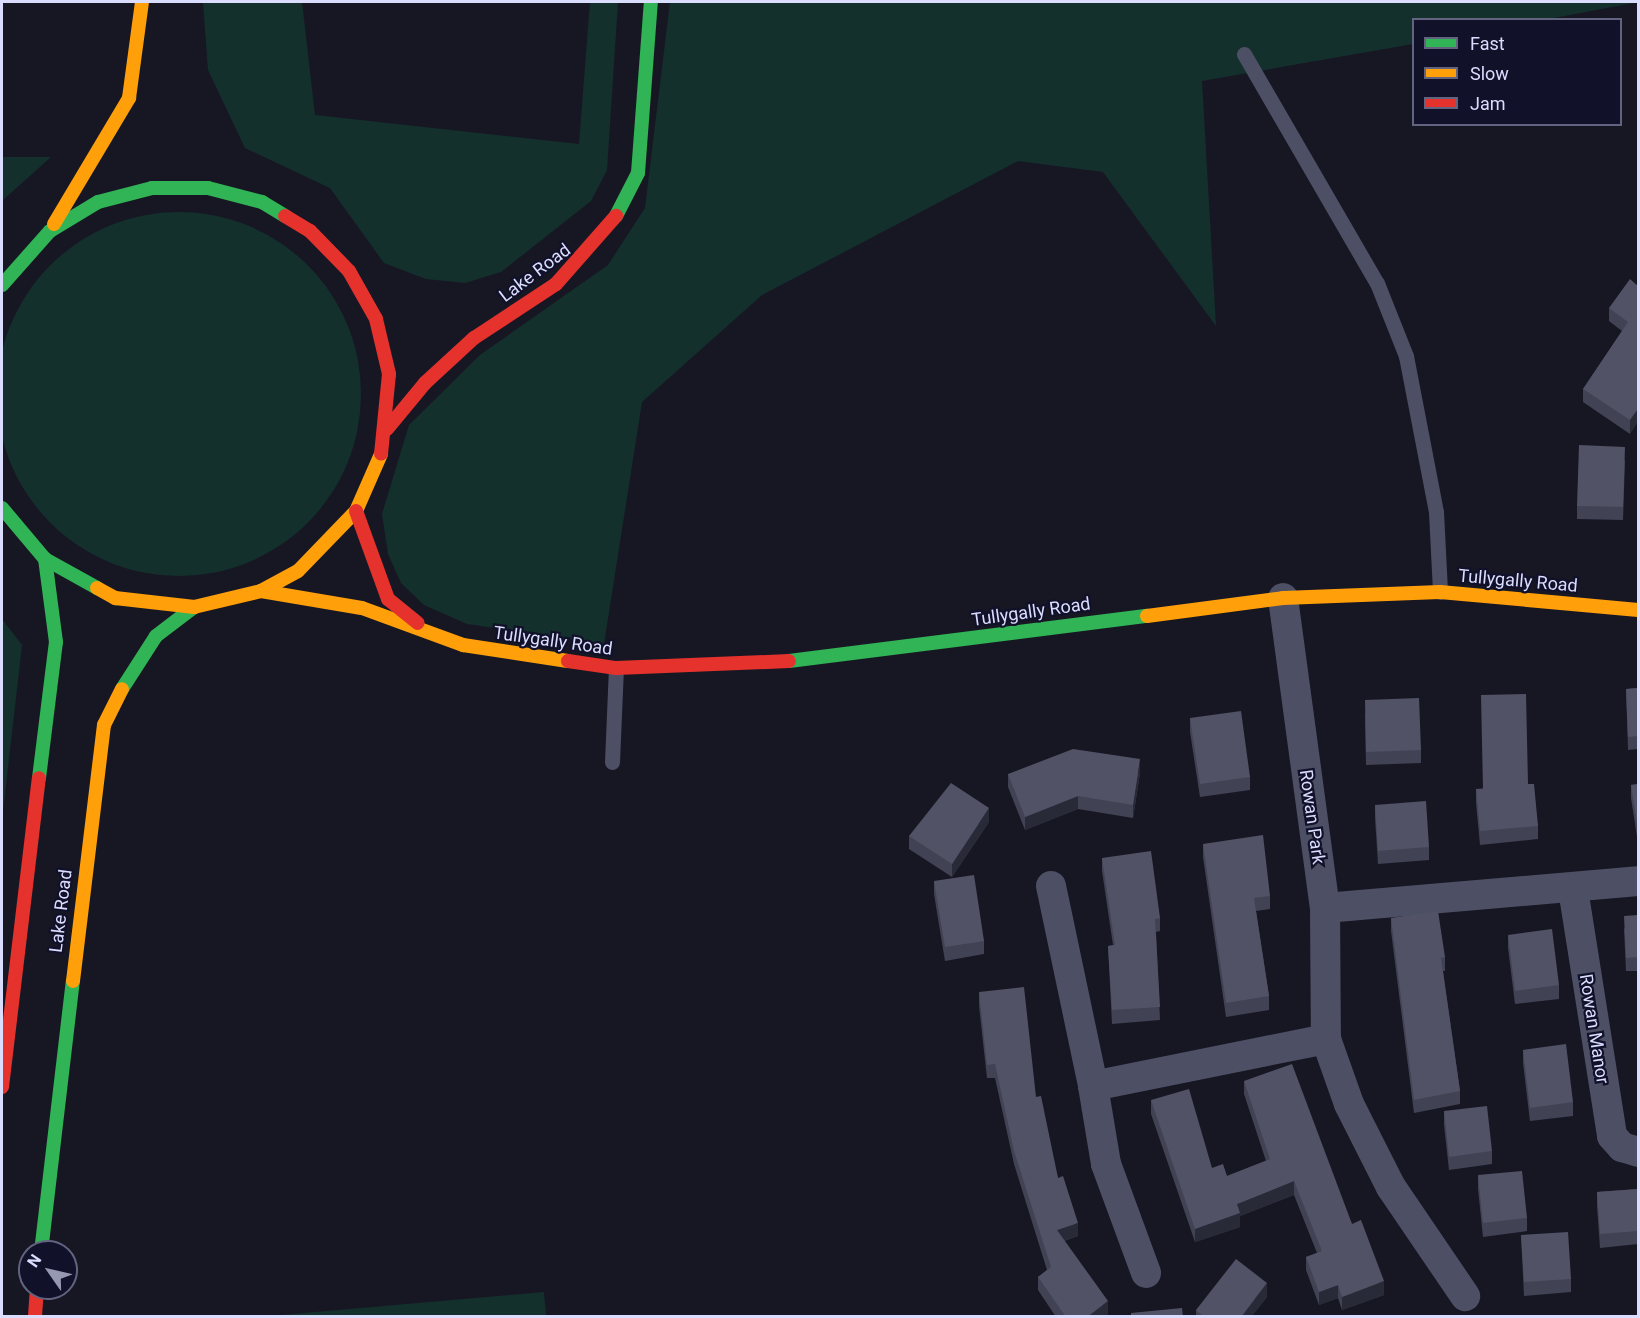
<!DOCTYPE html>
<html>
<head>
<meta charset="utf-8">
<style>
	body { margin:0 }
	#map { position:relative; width:1640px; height:1318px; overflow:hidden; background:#171724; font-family:Roboto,sans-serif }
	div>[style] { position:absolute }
	.green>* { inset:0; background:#14302c }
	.round { border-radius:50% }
	.lane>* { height:15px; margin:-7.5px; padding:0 7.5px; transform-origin:7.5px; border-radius:7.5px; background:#4d5065 }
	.street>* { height:30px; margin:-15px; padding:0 15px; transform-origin:15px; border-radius:15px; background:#4d5065 }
	.fast>* { height:14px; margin:-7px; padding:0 7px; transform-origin:7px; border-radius:7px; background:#30b455 }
	.slow>* { height:14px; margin:-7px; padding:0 7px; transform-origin:7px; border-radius:7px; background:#ff9f0a }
	.jam>* { height:14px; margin:-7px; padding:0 7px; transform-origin:7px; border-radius:7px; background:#e5322d }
	.wall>* { inset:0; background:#414253 }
	.shaded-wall>* { inset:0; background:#292a38 }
	.building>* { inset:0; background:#515265 }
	span { translate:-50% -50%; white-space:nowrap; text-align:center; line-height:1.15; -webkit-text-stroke:4.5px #11112a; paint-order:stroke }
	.street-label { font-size:18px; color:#dbddfe }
	.frame { position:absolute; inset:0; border:3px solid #dbddfe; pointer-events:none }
	.legend { position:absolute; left:1412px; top:18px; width:210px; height:108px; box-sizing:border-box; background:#11112a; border:2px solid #62637f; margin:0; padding:8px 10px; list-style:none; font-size:18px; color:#dbddfe }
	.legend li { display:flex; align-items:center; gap:12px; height:30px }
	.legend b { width:30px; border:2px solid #62637f }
	.north { position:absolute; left:18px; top:1240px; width:60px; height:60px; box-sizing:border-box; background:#11112a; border:2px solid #62637f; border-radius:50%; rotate:304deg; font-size:16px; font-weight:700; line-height:24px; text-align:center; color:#dbddfe }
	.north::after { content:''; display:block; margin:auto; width:21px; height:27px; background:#9698b2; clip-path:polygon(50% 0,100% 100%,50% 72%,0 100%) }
</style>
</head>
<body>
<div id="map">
	<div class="green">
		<div style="clip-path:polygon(203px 2px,302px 2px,315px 115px,579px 144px,590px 2px,618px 2px,607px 170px,591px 201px,501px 272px,465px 283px,426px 279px,384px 263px,330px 188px,245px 148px,208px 70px)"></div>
		<div style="clip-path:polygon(670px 2px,1638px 2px,1549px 19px,1414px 20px,1413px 44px,1202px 81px,1216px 326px,1103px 172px,1018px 161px,762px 295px,642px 402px,604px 644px,467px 624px,424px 605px,401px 583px,388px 554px,382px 514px,409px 425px,480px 355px,608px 265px,645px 208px)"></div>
		<div style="clip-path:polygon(2px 157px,51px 157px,2px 201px)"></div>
		<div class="round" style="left:-3px;top:212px;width:364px;height:364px"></div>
		<div style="clip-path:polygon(2px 619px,22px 645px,2px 820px)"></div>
		<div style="clip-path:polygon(544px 1292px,546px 1316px,269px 1316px)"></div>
	</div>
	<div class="lane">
		<div style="left:1244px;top:54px;width:265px;rotate:59.9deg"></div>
		<div style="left:1377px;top:283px;width:79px;rotate:68.3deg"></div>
		<div style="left:1406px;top:356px;width:159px;rotate:79.1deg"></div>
		<div style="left:1436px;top:512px;width:80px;rotate:87.1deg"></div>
		<div style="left:612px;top:762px;width:94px;rotate:-87.6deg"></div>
	</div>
	<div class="street">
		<div style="left:1283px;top:598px;width:313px;rotate:82.3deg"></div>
		<div style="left:1325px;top:908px;width:131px;rotate:89.6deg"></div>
		<div style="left:1326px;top:1039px;width:69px;rotate:70.5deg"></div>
		<div style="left:1349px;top:1104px;width:93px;rotate:63.2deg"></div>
		<div style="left:1391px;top:1187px;width:132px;rotate:55.8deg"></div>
		<div style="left:1051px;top:886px;width:204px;rotate:78.1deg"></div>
		<div style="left:1093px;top:1086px;width:238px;rotate:-11.4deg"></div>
		<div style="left:1573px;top:889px;width:250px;rotate:81deg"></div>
		<div style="left:1612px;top:1136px;width:15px;rotate:48deg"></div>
		<div style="left:1622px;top:1147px;width:17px;rotate:17deg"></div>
		<div style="left:1325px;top:908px;width:314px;rotate:-4.9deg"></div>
		<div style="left:1093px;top:1086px;width:79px;rotate:80.5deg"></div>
		<div style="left:1106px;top:1164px;width:116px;rotate:69.8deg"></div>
	</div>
	<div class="fast">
		<div style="left:616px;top:216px;width:48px;rotate:-62.9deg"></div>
		<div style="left:638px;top:173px;width:171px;rotate:-85.7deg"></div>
		<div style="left:2px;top:285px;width:72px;rotate:-48.4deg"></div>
		<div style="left:50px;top:231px;width:56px;rotate:-31.1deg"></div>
		<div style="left:98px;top:202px;width:56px;rotate:-14.5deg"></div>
		<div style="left:152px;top:188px;width:56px"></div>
		<div style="left:208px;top:188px;width:56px;rotate:14.5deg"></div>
		<div style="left:262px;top:202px;width:27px;rotate:31deg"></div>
		<div style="left:2px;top:508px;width:67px;rotate:49.9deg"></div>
		<div style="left:45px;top:559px;width:60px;rotate:29.1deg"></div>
		<div style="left:789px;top:661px;width:361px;rotate:-7.2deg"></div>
		<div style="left:122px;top:689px;width:63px;rotate:-57.3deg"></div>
		<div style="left:156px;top:636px;width:48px;rotate:-37.3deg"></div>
		<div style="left:39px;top:778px;width:137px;rotate:-82.9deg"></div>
		<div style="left:56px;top:642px;width:84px;rotate:-97.5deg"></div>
		<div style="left:41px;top:1252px;width:273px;rotate:-83.3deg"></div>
	</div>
	<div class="slow">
		<div style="left:54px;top:224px;width:147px;rotate:-59.2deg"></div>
		<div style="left:129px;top:98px;width:97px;rotate:-82.3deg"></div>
		<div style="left:97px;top:588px;width:21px;rotate:29deg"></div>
		<div style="left:115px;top:598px;width:80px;rotate:6.5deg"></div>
		<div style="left:194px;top:607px;width:69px;rotate:-13.4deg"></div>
		<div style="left:261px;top:591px;width:42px;rotate:-28.4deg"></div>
		<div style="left:298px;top:571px;width:83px;rotate:-46deg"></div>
		<div style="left:356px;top:511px;width:62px;rotate:-66.3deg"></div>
		<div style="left:261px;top:591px;width:102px;rotate:9.6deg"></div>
		<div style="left:362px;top:608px;width:108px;rotate:20.1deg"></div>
		<div style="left:463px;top:645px;width:106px;rotate:8.7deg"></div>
		<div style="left:1147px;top:616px;width:137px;rotate:-7.5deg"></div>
		<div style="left:1283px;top:598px;width:157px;rotate:-2.2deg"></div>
		<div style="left:1440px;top:592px;width:199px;rotate:5.2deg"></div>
		<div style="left:73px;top:981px;width:258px;rotate:-83.1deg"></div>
		<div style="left:104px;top:725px;width:40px;rotate:-63.4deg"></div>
	</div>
	<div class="jam">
		<div style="left:285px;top:216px;width:29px;rotate:31deg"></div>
		<div style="left:310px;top:231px;width:56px;rotate:45.7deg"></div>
		<div style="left:349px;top:271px;width:55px;rotate:60.6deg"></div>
		<div style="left:376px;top:319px;width:57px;rotate:76.7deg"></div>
		<div style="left:389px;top:374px;width:80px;rotate:95.7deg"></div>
		<div style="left:387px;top:429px;width:60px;rotate:-50.4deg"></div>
		<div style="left:425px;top:383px;width:67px;rotate:-42.6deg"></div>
		<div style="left:474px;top:338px;width:98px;rotate:-33.4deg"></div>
		<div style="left:556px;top:284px;width:91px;rotate:-48.6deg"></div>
		<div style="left:356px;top:511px;width:94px;rotate:70deg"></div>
		<div style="left:388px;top:599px;width:38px;rotate:39deg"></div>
		<div style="left:568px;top:661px;width:49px;rotate:8.3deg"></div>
		<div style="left:616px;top:668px;width:173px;rotate:-2.3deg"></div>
		<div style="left:2px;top:1087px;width:311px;rotate:-83.2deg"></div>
		<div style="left:35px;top:1316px;width:28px;rotate:-86deg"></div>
	</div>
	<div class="wall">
		<div style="clip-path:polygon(1638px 286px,1630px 434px,1583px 402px,1583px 389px,1622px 331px,1609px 321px,1609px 308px)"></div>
		<div style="clip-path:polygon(1625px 460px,1623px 520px,1577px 519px,1577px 506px)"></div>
		<div style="clip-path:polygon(1638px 688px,1638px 749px,1628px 750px,1626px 689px)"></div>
		<div style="clip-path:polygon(1365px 713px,1421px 750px,1421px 763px,1366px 765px)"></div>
		<div style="clip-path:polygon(1190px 718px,1250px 777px,1250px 790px,1200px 797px,1190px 732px)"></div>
		<div style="clip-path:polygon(1140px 773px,1133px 818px,1078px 809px,1025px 830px,1008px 787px,1008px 774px)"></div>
		<div style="clip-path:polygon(1528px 784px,1538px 826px,1538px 839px,1480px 845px,1476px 803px,1476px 789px)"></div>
		<div style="clip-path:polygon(1638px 784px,1638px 836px,1637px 837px,1631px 798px,1631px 785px)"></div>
		<div style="clip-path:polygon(1375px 805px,1429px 847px,1429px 860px,1378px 864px,1375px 818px)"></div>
		<div style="clip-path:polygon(989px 822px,952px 877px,909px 849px,909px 836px)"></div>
		<div style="clip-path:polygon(1203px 844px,1270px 896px,1270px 909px,1256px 911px,1269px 996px,1269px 1010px,1226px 1017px,1203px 857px)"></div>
		<div style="clip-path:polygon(1102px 858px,1160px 918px,1160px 931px,1156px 932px,1160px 1020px,1112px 1024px,1108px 946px,1113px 945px,1102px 871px)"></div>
		<div style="clip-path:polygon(934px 881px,984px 941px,984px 954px,945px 961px,934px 894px)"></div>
		<div style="clip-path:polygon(1638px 915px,1638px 971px,1626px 971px,1624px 929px)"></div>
		<div style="clip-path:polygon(1391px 918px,1445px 957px,1445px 971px,1443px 971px,1460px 1091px,1460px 1104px,1414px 1113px,1391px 931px)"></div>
		<div style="clip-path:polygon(1508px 935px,1559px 985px,1559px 999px,1515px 1004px,1508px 948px)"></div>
		<div style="clip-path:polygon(979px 992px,1036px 1097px,1058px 1178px,1078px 1236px,1064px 1241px,1108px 1315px,1105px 1317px,1056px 1317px,1038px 1290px,1038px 1277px,1047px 1270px,1014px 1164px,995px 1078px,987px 1078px,979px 1006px)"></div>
		<div style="clip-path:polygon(1523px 1050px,1573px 1102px,1573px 1116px,1530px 1121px,1523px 1063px)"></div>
		<div style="clip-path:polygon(1244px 1081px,1352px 1224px,1384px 1295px,1342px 1310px,1338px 1298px,1319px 1305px,1306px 1270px,1306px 1257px,1317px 1253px,1294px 1195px,1240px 1216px,1240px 1227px,1195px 1242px,1151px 1114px,1151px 1100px,1212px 1168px,1227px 1176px,1266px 1161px,1244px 1094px)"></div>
		<div style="clip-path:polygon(1444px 1111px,1492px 1151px,1492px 1164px,1449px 1170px,1444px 1125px)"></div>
		<div style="clip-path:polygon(1478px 1175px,1527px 1218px,1527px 1231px,1483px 1237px,1478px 1189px)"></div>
		<div style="clip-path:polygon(1638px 1189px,1638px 1244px,1600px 1248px,1597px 1206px,1597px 1192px)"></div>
		<div style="clip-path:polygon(1521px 1235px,1571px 1279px,1571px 1292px,1524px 1296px)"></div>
		<div style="clip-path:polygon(1267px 1297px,1251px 1317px,1196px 1317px,1196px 1310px)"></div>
	</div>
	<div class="shaded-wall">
		<div style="clip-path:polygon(1638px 409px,1638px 422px,1630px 434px,1630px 420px)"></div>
		<div style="clip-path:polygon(1140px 759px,1140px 773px,1133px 818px,1133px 805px)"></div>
		<div style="clip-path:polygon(1078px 796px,1078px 809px,1025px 830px,1025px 817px)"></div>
		<div style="clip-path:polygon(989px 808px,989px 822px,952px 877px,952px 864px)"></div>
		<div style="clip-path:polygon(1294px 1181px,1294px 1195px,1240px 1216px,1240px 1227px,1195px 1242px,1195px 1229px,1237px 1204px)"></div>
		<div style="clip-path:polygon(1078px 1223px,1078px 1236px,1057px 1243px,1057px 1230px)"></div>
		<div style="clip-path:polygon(1384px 1281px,1384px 1295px,1342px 1310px,1342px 1297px)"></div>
		<div style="clip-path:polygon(1267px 1283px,1267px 1297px,1251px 1317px,1241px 1317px)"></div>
		<div style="clip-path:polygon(1338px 1285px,1338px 1298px,1319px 1305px,1319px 1292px)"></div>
		<div style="clip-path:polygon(1108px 1301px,1108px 1315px,1105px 1317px,1087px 1317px)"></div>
	</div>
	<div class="building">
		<div style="clip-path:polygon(1630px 279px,1638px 286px,1638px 409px,1630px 420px,1583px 389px,1628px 322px,1609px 308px)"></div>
		<div style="clip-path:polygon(1579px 445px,1625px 447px,1623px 507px,1577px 506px)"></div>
		<div style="clip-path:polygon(1638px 688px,1638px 736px,1628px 737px,1626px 689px)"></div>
		<div style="clip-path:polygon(1526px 694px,1528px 784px,1534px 784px,1538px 826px,1480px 831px,1476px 789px,1483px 789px,1481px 695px)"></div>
		<div style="clip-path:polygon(1419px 698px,1421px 750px,1366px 752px,1365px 700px)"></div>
		<div style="clip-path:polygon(1241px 711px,1250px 777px,1200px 784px,1190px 718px)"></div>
		<div style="clip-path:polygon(1073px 749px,1140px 759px,1133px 805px,1078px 796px,1025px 817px,1008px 774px)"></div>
		<div style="clip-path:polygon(951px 783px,989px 808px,952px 864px,909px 836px)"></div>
		<div style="clip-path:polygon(1638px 784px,1638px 823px,1637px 823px,1631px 785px)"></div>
		<div style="clip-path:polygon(1426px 801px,1429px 847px,1378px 851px,1375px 805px)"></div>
		<div style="clip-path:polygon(1263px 835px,1270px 896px,1254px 898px,1269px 996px,1226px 1003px,1203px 844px)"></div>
		<div style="clip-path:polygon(1151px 851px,1160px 918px,1155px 919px,1160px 1007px,1112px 1010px,1108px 946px,1115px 945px,1102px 858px)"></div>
		<div style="clip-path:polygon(974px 875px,984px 941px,945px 947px,934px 881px)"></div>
		<div style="clip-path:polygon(1438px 911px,1445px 957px,1441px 958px,1460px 1091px,1414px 1100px,1391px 918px)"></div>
		<div style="clip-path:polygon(1638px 915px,1638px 957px,1626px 958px,1624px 916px)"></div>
		<div style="clip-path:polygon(1552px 929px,1559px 985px,1515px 991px,1508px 935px)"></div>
		<div style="clip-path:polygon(1024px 987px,1036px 1097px,1041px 1096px,1058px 1178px,1063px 1176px,1078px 1223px,1057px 1230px,1108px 1301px,1087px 1317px,1066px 1317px,1038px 1277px,1051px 1267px,1014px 1151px,995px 1064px,987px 1065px,979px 992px)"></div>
		<div style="clip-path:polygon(1566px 1044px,1573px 1102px,1530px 1108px,1523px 1050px)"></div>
		<div style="clip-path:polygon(1292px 1064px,1352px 1224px,1361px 1220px,1384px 1281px,1342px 1297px,1338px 1285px,1319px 1292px,1306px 1257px,1322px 1251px,1294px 1181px,1237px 1204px,1240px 1213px,1195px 1229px,1151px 1100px,1189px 1089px,1212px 1168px,1223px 1164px,1227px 1176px,1270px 1159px,1244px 1081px)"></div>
		<div style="clip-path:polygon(1487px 1106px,1492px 1151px,1449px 1157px,1444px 1111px)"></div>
		<div style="clip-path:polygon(1522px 1171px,1527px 1218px,1483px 1223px,1478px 1175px)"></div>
		<div style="clip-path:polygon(1638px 1189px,1638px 1231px,1600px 1234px,1597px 1192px)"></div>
		<div style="clip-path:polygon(1568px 1232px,1571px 1279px,1524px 1282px,1521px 1235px)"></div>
		<div style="clip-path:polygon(1236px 1259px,1267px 1283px,1241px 1317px,1204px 1317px,1196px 1310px)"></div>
		<div style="clip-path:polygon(1182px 1308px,1183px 1317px,1131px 1317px,1131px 1313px)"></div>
	</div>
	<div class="street-label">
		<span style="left:535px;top:273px;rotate:-37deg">Lake Road</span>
		<span style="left:1518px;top:581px;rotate:5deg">Tullygally Road</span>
		<span style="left:1031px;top:612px;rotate:-8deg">Tullygally Road</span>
		<span style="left:553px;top:641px;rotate:8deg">Tullygally Road</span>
		<span style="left:1312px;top:817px;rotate:82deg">Rowan Park</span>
		<span style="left:61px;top:911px;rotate:-83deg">Lake Road</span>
		<span style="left:1594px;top:1029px;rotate:81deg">Rowan Manor</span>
	</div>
	<div class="frame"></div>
	<ul class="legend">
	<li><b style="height:8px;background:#30b455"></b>Fast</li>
	<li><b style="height:8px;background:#ff9f0a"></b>Slow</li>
	<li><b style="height:8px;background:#e5322d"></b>Jam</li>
	</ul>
	<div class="north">N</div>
</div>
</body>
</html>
